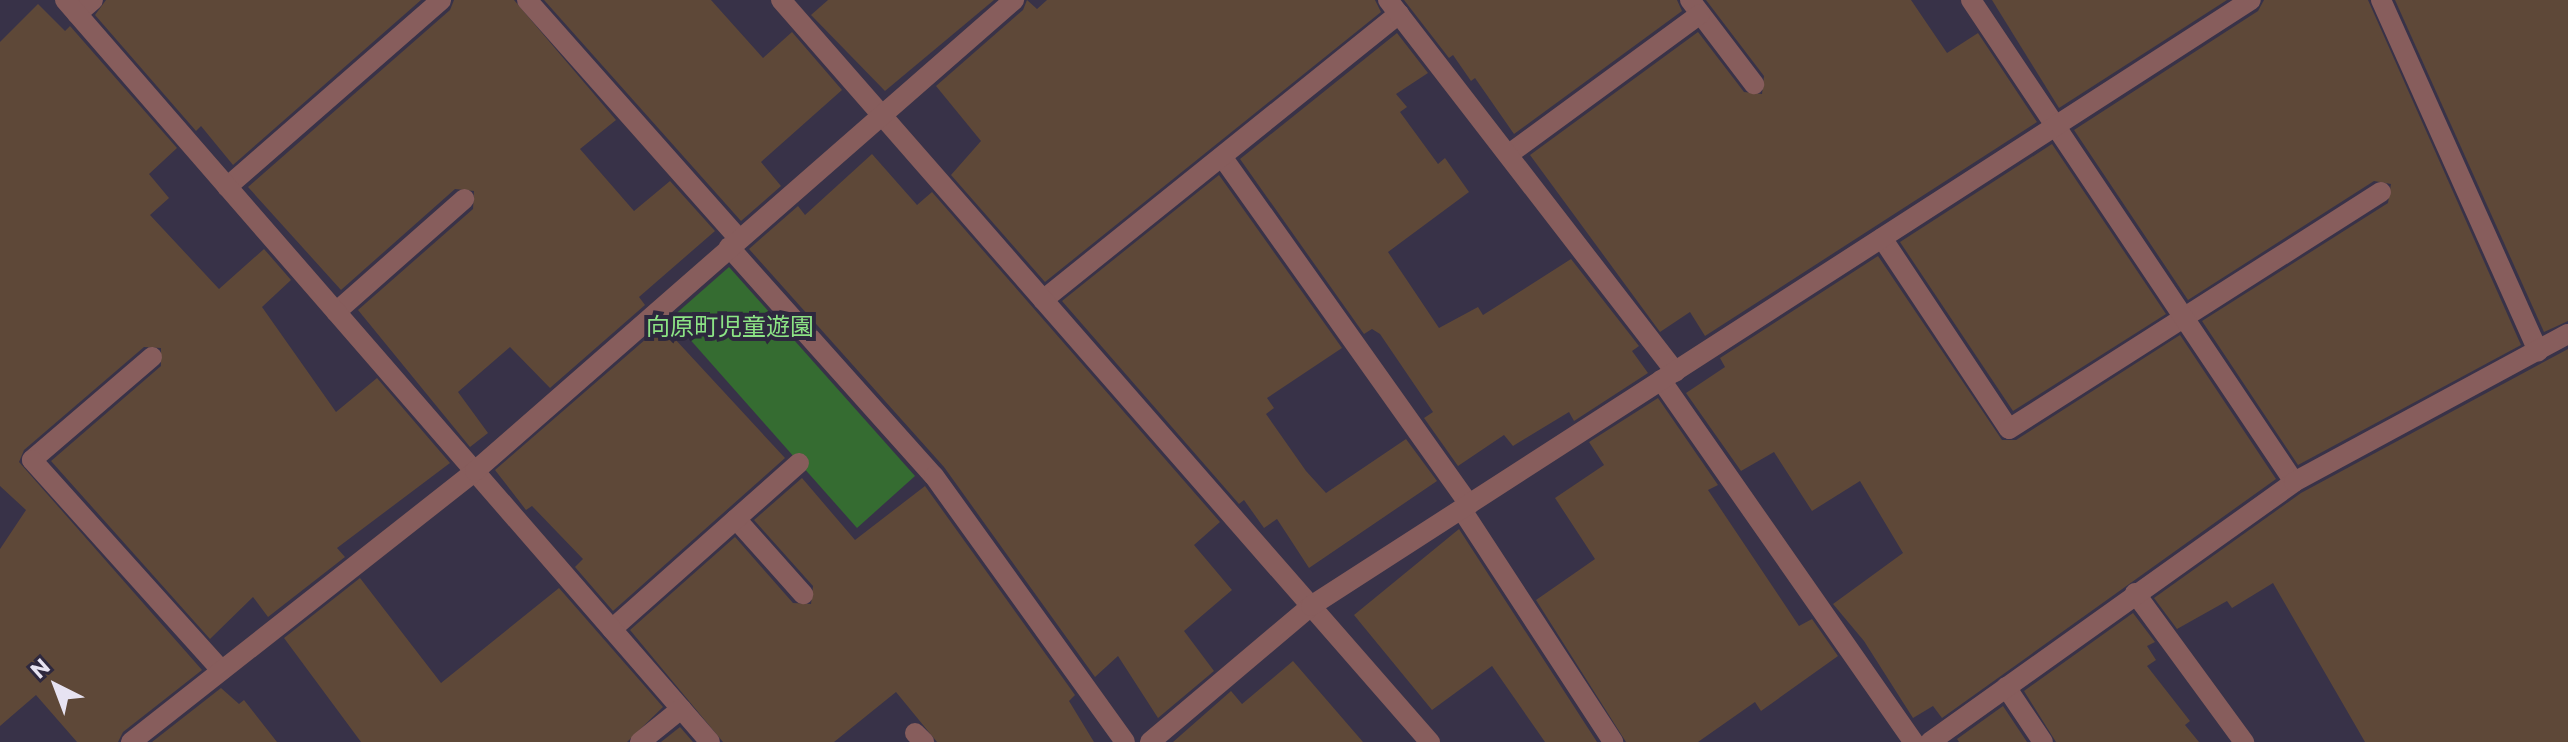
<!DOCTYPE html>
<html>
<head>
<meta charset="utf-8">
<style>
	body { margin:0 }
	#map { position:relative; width:2568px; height:742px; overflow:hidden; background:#383248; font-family:Commissioner,"Noto Sans JP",sans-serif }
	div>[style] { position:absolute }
	.green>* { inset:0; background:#356c31 }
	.building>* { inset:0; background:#5e4838 }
	.service>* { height:20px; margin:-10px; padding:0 10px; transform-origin:10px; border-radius:10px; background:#875d5c }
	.minor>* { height:20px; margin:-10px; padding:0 10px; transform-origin:10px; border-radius:10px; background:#875d5c }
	span { translate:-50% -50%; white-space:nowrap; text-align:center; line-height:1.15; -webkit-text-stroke:8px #2e283e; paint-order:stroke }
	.park-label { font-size:24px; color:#8ce385 }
	.north { position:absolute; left:16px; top:646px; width:80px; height:80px; -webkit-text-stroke:6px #2e283e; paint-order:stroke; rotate:318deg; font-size:22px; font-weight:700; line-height:32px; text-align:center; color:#e7e3f2 }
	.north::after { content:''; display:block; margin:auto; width:28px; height:36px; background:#e7e3f2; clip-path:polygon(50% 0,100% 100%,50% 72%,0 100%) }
</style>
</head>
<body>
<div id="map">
	<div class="green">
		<div style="clip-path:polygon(729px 267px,915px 476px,857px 528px,671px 318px)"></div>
	</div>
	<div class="building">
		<div style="clip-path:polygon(106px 0,421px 0,233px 165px,201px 126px,196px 131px,95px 15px)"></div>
		<div style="clip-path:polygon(454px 0,514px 0,616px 120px,580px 149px,634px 211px,670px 181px,715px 231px,639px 297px,645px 305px,550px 388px,510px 347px,458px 392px,488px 433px,470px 447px,358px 310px,473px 209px,474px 191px,455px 189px,341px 290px,248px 187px,450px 10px)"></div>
		<div style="clip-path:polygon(544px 0,711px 0,763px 58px,792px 32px,842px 90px,761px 162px,781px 186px,741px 221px)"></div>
		<div style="clip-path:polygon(828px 0,994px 0,885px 91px,811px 15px)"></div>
		<div style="clip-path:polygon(1027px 0,1037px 9px,1047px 0,1375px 0,1381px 12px,1045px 282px,951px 175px,981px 141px,936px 86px,1023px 10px)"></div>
		<div style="clip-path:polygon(1404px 0,1677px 0,1682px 11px,1514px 134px,1475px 78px,1471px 81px,1453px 55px,1449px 58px)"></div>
		<div style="clip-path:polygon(1706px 0,1911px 0,1947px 53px,1978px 33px,2037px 122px,1705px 336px,1690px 312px,1660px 332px,1530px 155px,1698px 32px,1744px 92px,1762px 94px,1764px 76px)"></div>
		<div style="clip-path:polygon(1992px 0,2227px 0,2059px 108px)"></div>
		<div style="clip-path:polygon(2264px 0,2368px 0,2521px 345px,2298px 465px,2202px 321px,2388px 203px,2391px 184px,2374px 181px,2188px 300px,2074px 130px,2258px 11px)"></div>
		<div style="clip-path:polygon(2395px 0,2568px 0,2568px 321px,2544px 332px)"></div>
		<div style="clip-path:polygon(38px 4px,65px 31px,70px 26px,177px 148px,149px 174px,169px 198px,150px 215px,219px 289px,264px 249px,291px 280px,262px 307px,336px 412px,377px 378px,450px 463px,337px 548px,345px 557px,268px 617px,253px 597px,210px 639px,51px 461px,161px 366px,161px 348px,144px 347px,24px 450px,19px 462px,202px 670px,123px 732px,118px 742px,77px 742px,36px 695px,0 726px,0 549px,26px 510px,0 486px,0 42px)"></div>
		<div style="clip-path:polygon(1397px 33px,1428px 73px,1396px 94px,1407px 107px,1400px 112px,1438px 164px,1445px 158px,1469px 192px,1388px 252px,1439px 328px,1478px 307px,1483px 315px,1571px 259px,1639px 346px,1632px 351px,1648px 373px,1574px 421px,1569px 412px,1513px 446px,1504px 435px,1458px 466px,1424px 418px,1433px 412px,1380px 334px,1372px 329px,1364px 334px,1240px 159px)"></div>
		<div style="clip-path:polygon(2052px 144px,2166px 314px,2013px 411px,1900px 242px)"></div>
		<div style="clip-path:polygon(872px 154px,917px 205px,932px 192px,1220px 522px,1194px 545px,1232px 590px,1184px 631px,1214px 671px,1158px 718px,1118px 656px,1095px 677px,944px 467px,749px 249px,798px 206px,805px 215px)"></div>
		<div style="clip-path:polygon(1219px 175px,1342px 348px,1267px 398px,1274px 408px,1266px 414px,1306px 471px,1326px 493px,1406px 439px,1437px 481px,1309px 568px,1277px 519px,1264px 528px,1244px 500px,1239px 504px,1062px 301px)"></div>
		<div style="clip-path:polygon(1878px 256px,2002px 440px,2016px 440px,2180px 335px,2276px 479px,1942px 718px,1933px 706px,1913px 718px,1864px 641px,1833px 604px,1903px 553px,1860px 481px,1812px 511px,1774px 452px,1741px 471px,1686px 393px,1725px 367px,1720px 358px)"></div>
		<div style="clip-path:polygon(662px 325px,785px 458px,613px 611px,575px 567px,583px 559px,532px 506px,526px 510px,495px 470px)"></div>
		<div style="clip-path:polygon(2568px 349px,2568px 742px,2365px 742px,2273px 583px,2232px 608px,2227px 601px,2177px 629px,2154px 598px,2301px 493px)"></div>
		<div style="clip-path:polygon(1658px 398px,1718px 485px,1708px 490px,1799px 626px,1812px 619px,1838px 656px,1761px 711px,1755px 702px,1698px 742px,1626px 742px,1536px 600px,1595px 559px,1555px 498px,1604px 465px,1589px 442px)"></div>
		<div style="clip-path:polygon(802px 478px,855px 540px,925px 486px,1075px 695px,1069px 701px,1094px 742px,937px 742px,896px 692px,834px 742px,723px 742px,630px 630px,735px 537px,793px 603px,811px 604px,813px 586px,754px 520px)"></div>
		<div style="clip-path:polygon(1459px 529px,1597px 742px,1545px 742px,1492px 666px,1432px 710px,1354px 615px)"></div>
		<div style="clip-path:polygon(360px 578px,441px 683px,559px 588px,663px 707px,627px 742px,361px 742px,284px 638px)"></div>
		<div style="clip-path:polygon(2133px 613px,2155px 642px,2147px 646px,2156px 660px,2147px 666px,2190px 721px,2185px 725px,2199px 742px,2056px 742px,2024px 691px)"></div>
		<div style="clip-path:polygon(1293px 661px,1363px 742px,1173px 742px,1231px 691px,1242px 704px)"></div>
		<div style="clip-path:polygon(221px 688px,239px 704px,244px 700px,277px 742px,152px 742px)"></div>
		<div style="clip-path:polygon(2003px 706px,2027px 742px,1959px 742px,1957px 739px)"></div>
		<div style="clip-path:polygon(680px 727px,693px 742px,661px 742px)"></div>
	</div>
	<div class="service">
		<div style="left:1690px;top:0;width:106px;rotate:52.7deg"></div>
		<div style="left:2381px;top:0;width:385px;rotate:65.9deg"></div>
		<div style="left:77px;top:14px;width:21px;rotate:-41deg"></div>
		<div style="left:1509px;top:154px;width:237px;rotate:-36.2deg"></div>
		<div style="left:1223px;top:158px;width:425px;rotate:54.6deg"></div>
		<div style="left:227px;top:187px;width:284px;rotate:-41.1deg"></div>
		<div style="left:1882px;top:238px;width:229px;rotate:56.4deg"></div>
		<div style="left:2009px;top:429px;width:441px;rotate:-32.5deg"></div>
		<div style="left:729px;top:247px;width:307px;rotate:48.2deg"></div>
		<div style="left:934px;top:476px;width:327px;rotate:54.3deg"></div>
		<div style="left:1043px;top:300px;width:457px;rotate:-38.8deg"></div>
		<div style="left:336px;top:312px;width:171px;rotate:-41.4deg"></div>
		<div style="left:152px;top:357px;width:158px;rotate:139.4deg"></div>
		<div style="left:32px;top:460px;width:283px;rotate:48deg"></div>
		<div style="left:1462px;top:510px;width:277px;rotate:56.9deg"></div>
		<div style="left:736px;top:519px;width:101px;rotate:48.2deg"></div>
		<div style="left:2135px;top:593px;width:185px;rotate:53.8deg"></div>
		<div style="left:612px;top:629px;width:250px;rotate:-41.6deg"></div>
		<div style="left:2006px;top:687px;width:66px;rotate:56.1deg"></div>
		<div style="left:915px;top:733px;width:13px;rotate:45deg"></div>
	</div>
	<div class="minor">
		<div style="left:65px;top:0;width:983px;rotate:49deg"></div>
		<div style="left:527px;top:0;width:319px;rotate:48.4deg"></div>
		<div style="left:781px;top:0;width:986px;rotate:48.83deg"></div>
		<div style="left:1388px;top:0;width:470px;rotate:52.3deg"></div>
		<div style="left:1971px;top:0;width:580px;rotate:56.17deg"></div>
		<div style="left:1661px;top:380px;width:442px;rotate:55.1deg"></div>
		<div style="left:131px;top:742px;width:438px;rotate:-38.2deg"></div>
		<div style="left:475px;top:471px;width:716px;rotate:-41.15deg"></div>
		<div style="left:640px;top:742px;width:53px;rotate:-38.8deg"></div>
		<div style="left:1150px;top:742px;width:211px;rotate:-40.2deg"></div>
		<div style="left:1311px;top:606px;width:1118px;rotate:-32.81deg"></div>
		<div style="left:1930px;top:742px;width:447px;rotate:-35.5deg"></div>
		<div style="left:2294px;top:482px;width:311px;rotate:-28.4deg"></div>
	</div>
	<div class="park-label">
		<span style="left:730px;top:326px">向原町児童遊園</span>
	</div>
	<div class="north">N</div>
</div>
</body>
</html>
